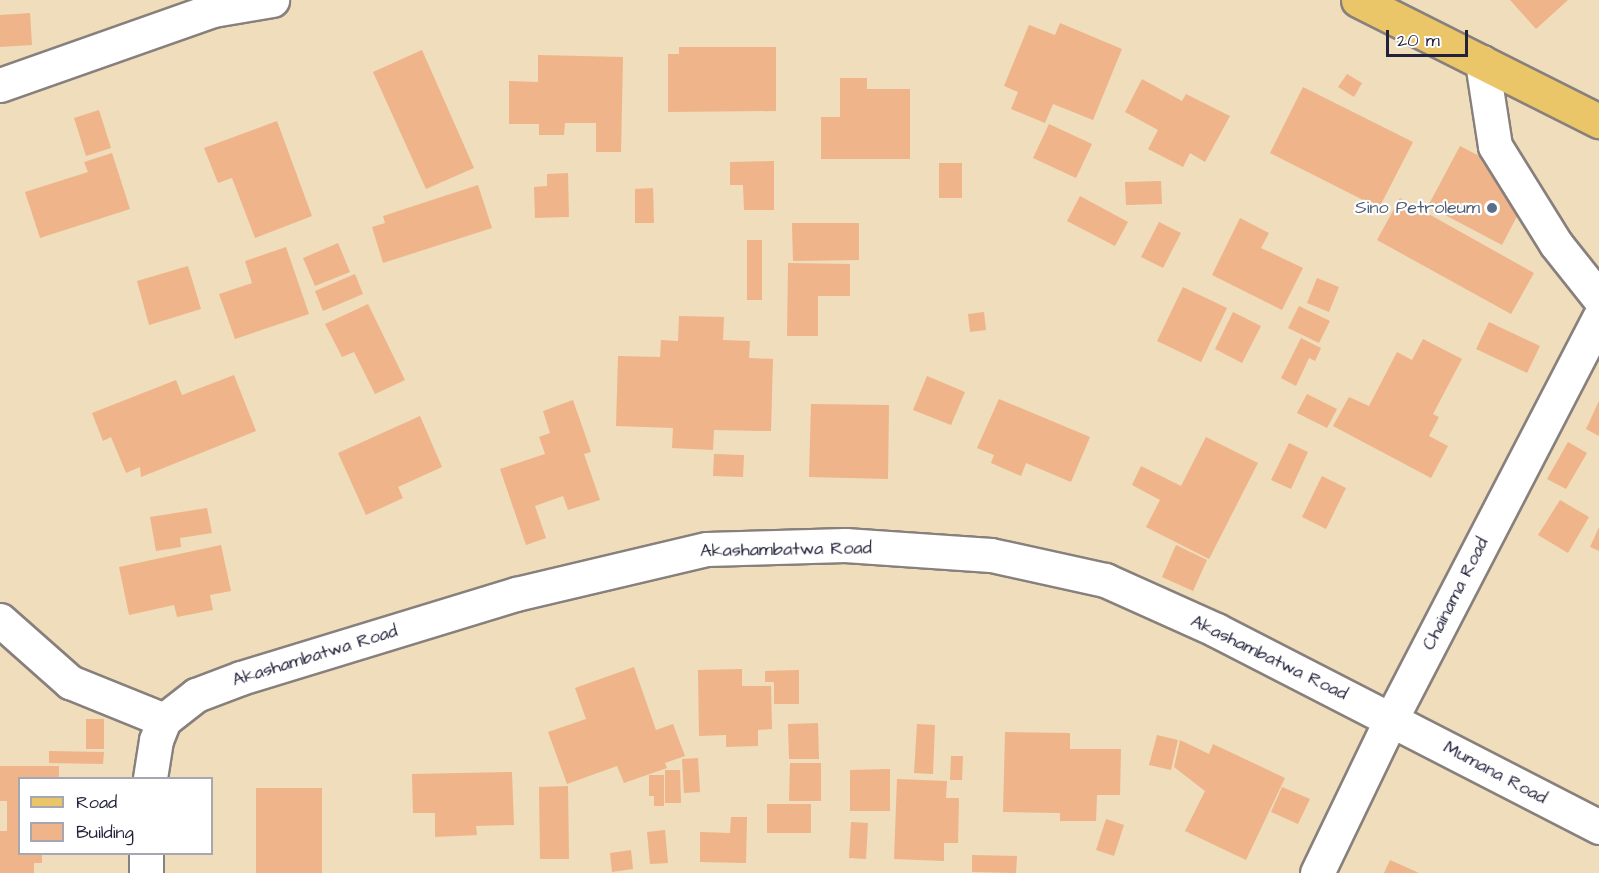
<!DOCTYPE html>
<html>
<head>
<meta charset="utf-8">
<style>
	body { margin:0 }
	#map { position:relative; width:1599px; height:873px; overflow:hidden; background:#efddbc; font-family:"Architects Daughter",sans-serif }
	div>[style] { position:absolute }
	.building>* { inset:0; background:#efb48a }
	.roads { filter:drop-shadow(2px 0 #88807c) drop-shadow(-2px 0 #88807c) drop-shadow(0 2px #88807c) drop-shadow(0 -2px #88807c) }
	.minor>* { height:33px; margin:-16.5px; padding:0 16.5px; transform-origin:16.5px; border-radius:16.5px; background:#fff }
	.major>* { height:33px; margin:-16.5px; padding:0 16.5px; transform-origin:16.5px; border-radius:16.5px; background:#ebc669 }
	.dots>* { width:16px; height:16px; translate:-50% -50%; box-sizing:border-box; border:3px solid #fff; border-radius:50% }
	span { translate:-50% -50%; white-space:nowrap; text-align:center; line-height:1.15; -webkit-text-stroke:4.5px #fff; paint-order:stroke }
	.service-label { font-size:18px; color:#4e5e75 }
	.right { translate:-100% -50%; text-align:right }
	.street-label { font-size:18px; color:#22223b }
	.legend { position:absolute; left:18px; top:777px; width:195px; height:78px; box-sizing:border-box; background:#fff; border:2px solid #a7a7b1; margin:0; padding:8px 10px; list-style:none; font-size:18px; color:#22223b }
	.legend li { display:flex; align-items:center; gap:12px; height:30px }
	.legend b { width:30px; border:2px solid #a7a7b1 }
	.scale { position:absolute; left:1386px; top:30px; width:82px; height:27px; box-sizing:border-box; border:3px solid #22223b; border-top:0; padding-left:8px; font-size:18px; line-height:21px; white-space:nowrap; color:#22223b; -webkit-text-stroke:4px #fff; paint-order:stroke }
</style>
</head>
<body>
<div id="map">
	<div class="building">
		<div style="clip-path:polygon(1510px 0,1568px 0,1536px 29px)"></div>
		<div style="clip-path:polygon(30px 13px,32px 45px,0 47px,0 15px)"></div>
		<div style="clip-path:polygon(1060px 23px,1122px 49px,1093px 120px,1053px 104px,1045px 123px,1011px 109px,1018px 92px,1004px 86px,1029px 25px,1055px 35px)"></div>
		<div style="clip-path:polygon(679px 47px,776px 47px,776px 111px,668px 112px,668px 54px,679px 54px)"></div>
		<div style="clip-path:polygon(422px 50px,474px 168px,426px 189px,373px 72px)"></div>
		<div style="clip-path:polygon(538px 55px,623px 57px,621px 152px,596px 152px,596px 123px,565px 123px,564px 135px,539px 135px,539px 124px,509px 124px,509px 81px,538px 82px)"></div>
		<div style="clip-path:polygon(1347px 74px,1362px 83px,1354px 97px,1338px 87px)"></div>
		<div style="clip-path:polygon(840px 78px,867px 78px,867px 89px,910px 89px,910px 159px,821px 159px,821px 117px,840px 117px)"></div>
		<div style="clip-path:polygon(1142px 79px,1182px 101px,1186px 94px,1230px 116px,1205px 162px,1190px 153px,1183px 167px,1148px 149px,1158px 130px,1125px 112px)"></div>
		<div style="clip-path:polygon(1303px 87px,1413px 142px,1379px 208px,1270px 153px)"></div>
		<div style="clip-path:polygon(99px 110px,111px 148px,86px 156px,74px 118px)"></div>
		<div style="clip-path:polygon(277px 121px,312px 216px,255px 238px,232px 178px,218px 183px,204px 148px)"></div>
		<div style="clip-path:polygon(1049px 124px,1092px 144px,1076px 178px,1033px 158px)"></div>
		<div style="clip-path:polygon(1460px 146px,1534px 184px,1502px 245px,1428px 206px)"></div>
		<div style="clip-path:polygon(112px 153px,130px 209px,40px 238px,25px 192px,88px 172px,84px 162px)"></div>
		<div style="clip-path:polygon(774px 161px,774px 210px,744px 210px,743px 185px,730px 185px,730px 162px)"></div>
		<div style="clip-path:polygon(939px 163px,962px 163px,962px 198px,939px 198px)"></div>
		<div style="clip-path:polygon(568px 173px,569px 217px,535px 218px,534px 187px,547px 186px,547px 174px)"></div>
		<div style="clip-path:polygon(1161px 181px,1162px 204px,1126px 205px,1125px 182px)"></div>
		<div style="clip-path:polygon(478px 185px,492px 228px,383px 263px,372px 227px,385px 223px,383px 216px)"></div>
		<div style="clip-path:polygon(653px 188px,654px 223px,635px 223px,635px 189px)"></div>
		<div style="clip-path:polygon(1080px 196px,1128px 222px,1115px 246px,1067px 221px)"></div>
		<div style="clip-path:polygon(1400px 198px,1534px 273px,1511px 314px,1377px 240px)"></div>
		<div style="clip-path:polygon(1240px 218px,1269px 233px,1261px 248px,1303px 268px,1282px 310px,1212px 275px)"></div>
		<div style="clip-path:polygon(1159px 222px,1181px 233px,1163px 268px,1141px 257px)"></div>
		<div style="clip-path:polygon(792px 223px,859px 223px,859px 260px,793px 261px)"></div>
		<div style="clip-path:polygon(747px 240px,762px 240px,762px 300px,747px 300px)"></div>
		<div style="clip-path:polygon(338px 243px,350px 272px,315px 286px,303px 258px)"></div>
		<div style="clip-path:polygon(286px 247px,309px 314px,235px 339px,219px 294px,252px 283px,245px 261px)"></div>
		<div style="clip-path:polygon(788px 263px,850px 264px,850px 296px,818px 296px,818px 336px,787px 336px)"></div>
		<div style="clip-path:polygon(188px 266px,201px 309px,149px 325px,137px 281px)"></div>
		<div style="clip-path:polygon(355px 274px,363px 294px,323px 311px,315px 291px)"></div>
		<div style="clip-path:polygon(1317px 278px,1339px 287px,1329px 312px,1307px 303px)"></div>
		<div style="clip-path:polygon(1183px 287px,1227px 308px,1201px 362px,1157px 341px)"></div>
		<div style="clip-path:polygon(368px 304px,405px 380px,375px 394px,354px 352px,342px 357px,325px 324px)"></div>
		<div style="clip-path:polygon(1299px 306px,1330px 321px,1319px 343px,1288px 328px)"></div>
		<div style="clip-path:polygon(984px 312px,986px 330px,970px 332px,968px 314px)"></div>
		<div style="clip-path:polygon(1233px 312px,1261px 326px,1242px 363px,1215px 349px)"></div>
		<div style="clip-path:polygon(679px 316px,724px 317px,723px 340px,750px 341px,749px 358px,773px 359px,771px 431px,714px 430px,713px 450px,672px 448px,673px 428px,616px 426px,618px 356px,660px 357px,661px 340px,678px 341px)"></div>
		<div style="clip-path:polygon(1489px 322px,1540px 346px,1527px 373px,1476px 349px)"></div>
		<div style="clip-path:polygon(1301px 338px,1321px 348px,1315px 361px,1309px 358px,1296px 386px,1281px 378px)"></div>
		<div style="clip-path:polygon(1423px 339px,1462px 359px,1433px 414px,1439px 417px,1429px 436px,1448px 446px,1431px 478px,1333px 426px,1349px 397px,1369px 406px,1397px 352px,1412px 360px)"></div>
		<div style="clip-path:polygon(234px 375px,256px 431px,141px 477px,140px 467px,126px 473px,111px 437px,103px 441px,92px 413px,176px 380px,182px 395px)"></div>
		<div style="clip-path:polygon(927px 376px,965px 392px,951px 425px,913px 410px)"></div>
		<div style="clip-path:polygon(1307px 394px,1337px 409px,1327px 428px,1297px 413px)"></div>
		<div style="clip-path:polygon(999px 399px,1090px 437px,1071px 482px,1026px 463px,1021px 476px,991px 463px,994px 455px,977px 448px)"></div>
		<div style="clip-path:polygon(573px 400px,591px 452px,584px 454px,600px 500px,568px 510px,563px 496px,535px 506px,546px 538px,526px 545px,500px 469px,545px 454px,539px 437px,550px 433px,543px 411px)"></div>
		<div style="clip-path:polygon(1599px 401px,1599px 436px,1586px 429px)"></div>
		<div style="clip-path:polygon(811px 404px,889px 405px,888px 479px,809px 477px)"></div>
		<div style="clip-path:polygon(420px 416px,442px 467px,398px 487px,403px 498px,366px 515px,338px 453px)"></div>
		<div style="clip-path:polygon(1206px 437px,1258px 463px,1209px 559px,1146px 527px,1160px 500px,1132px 485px,1141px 466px,1181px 486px)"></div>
		<div style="clip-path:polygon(1568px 442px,1587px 453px,1566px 489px,1547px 479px)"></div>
		<div style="clip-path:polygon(1289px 443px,1308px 452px,1291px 489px,1271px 480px)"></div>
		<div style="clip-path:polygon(714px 454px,744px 455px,743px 477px,713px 476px)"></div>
		<div style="clip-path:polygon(1322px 476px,1346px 488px,1326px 529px,1302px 517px)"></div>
		<div style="clip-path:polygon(1560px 500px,1589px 517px,1568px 553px,1538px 535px)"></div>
		<div style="clip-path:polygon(207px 508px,212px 533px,180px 538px,181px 547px,156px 551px,150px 517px)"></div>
		<div style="clip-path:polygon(1599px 527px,1599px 551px,1590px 547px)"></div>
		<div style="clip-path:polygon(221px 545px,231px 591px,210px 595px,213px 610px,177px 617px,174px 605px,129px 615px,119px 567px)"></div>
		<div style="clip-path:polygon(1176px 545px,1207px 560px,1193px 591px,1162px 577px)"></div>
		<div style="clip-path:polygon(634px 667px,656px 730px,673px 724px,685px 756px,665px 763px,667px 768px,624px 783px,617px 766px,567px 784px,548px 732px,586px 719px,575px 688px)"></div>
		<div style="clip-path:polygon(742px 669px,742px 686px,771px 686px,772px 729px,758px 730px,758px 746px,726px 747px,726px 735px,699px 736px,698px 670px)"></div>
		<div style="clip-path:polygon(799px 670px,799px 704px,774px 704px,774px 682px,765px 682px,765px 671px)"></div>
		<div style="clip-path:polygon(86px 719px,104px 719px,104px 749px,86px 749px)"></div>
		<div style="clip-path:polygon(818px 723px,819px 759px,789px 759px,788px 724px)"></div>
		<div style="clip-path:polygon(917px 724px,935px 725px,933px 774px,914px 773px)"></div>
		<div style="clip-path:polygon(1005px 732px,1070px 733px,1070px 749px,1121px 749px,1120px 795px,1097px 795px,1096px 821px,1060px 821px,1060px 813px,1003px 812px)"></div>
		<div style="clip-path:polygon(1157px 735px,1178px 740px,1171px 770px,1149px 765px)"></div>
		<div style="clip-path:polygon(1180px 740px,1209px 754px,1213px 744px,1285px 778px,1246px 860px,1185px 831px,1205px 791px,1174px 767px)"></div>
		<div style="clip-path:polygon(49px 751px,104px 752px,103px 764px,49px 763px)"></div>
		<div style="clip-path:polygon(951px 756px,963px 756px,962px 780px,950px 780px)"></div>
		<div style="clip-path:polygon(698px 758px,700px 792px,684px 793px,682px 759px)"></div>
		<div style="clip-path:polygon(790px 763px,821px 763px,821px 801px,789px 801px)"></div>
		<div style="clip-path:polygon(0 766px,59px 766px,59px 778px,20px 778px,20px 854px,42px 854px,42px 863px,34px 863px,34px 873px,0 873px,0 831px,7px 831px,7px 801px,0 801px)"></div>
		<div style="clip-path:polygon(890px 769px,890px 811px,850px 811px,850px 770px)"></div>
		<div style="clip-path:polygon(665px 770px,680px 770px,681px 803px,665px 803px)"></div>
		<div style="clip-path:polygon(512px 772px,514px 825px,476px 826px,477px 835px,435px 837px,435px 813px,413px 813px,412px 774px)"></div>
		<div style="clip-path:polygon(649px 775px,664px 775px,664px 806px,654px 806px,654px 796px,649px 796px)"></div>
		<div style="clip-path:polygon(897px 779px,947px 781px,946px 798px,959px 798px,958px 843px,944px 843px,944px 861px,894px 859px)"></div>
		<div style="clip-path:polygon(568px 786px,569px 859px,540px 859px,539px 787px)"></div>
		<div style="clip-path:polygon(1282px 787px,1310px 799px,1298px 824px,1271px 812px)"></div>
		<div style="clip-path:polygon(256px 788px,322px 788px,322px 873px,256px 873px)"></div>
		<div style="clip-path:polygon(767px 804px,811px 804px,811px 833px,767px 833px)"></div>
		<div style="clip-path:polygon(731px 817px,747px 817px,746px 863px,700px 862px,700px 832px,730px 833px)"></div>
		<div style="clip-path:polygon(1106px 819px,1124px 825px,1114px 856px,1096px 850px)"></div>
		<div style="clip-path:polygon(851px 822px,868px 823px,866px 859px,849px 858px)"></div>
		<div style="clip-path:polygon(665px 830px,668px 863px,650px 864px,647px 832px)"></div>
		<div style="clip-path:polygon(631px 850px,633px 869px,612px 872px,610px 853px)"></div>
		<div style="clip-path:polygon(972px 855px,1017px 856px,1016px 873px,972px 872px)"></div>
		<div style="clip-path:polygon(1390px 860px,1419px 873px,1384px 873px)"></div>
	</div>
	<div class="roads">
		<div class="minor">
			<div style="left:1482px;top:62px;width:85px;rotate:81.2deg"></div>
			<div style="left:1495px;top:146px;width:115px;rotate:58.1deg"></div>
			<div style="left:1556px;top:244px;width:69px;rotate:51.5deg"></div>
			<div style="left:0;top:85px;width:226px;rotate:-19.4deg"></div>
			<div style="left:213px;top:10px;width:60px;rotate:-9.6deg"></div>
			<div style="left:0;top:620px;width:94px;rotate:41.5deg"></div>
			<div style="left:70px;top:682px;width:101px;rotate:22deg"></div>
			<div style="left:150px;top:778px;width:38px;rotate:-81deg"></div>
			<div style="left:156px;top:740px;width:22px;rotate:-68deg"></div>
			<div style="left:164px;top:720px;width:41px;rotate:-38deg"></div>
			<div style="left:196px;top:695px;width:48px;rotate:-20.7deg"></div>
			<div style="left:241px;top:678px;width:288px;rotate:-17deg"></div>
			<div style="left:516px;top:594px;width:196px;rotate:-13.3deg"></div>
			<div style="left:707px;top:549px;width:138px;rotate:-1.7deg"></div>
			<div style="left:845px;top:545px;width:146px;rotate:3.9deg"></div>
			<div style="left:991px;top:555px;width:117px;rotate:12.4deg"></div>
			<div style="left:1105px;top:580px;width:122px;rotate:24.2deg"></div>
			<div style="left:1216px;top:630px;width:431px;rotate:27.2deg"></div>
			<div style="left:146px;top:873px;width:19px;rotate:-90deg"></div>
			<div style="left:1317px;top:873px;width:171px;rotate:-64.3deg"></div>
			<div style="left:1391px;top:719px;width:452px;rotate:-62.6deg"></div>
		</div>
		<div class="major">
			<div style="left:1358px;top:0;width:270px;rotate:26.7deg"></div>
		</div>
	</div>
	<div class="dots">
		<div style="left:1492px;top:208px;background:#5c6f8a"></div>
	</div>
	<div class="service-label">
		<span class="right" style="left:1480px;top:208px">Sino Petroleum</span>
	</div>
	<div class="street-label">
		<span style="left:786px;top:550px;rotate:-1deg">Akashambatwa Road</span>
		<span style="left:1456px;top:594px;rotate:-63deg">Chainama Road</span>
		<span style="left:315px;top:656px;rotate:-17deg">Akashambatwa Road</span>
		<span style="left:1269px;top:658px;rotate:26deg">Akashambatwa Road</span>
		<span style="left:1495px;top:773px;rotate:28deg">Mumana Road</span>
	</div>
	<ul class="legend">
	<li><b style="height:8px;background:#ebc669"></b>Road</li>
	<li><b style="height:16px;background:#efb48a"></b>Building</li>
	</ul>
	<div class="scale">20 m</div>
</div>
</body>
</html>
